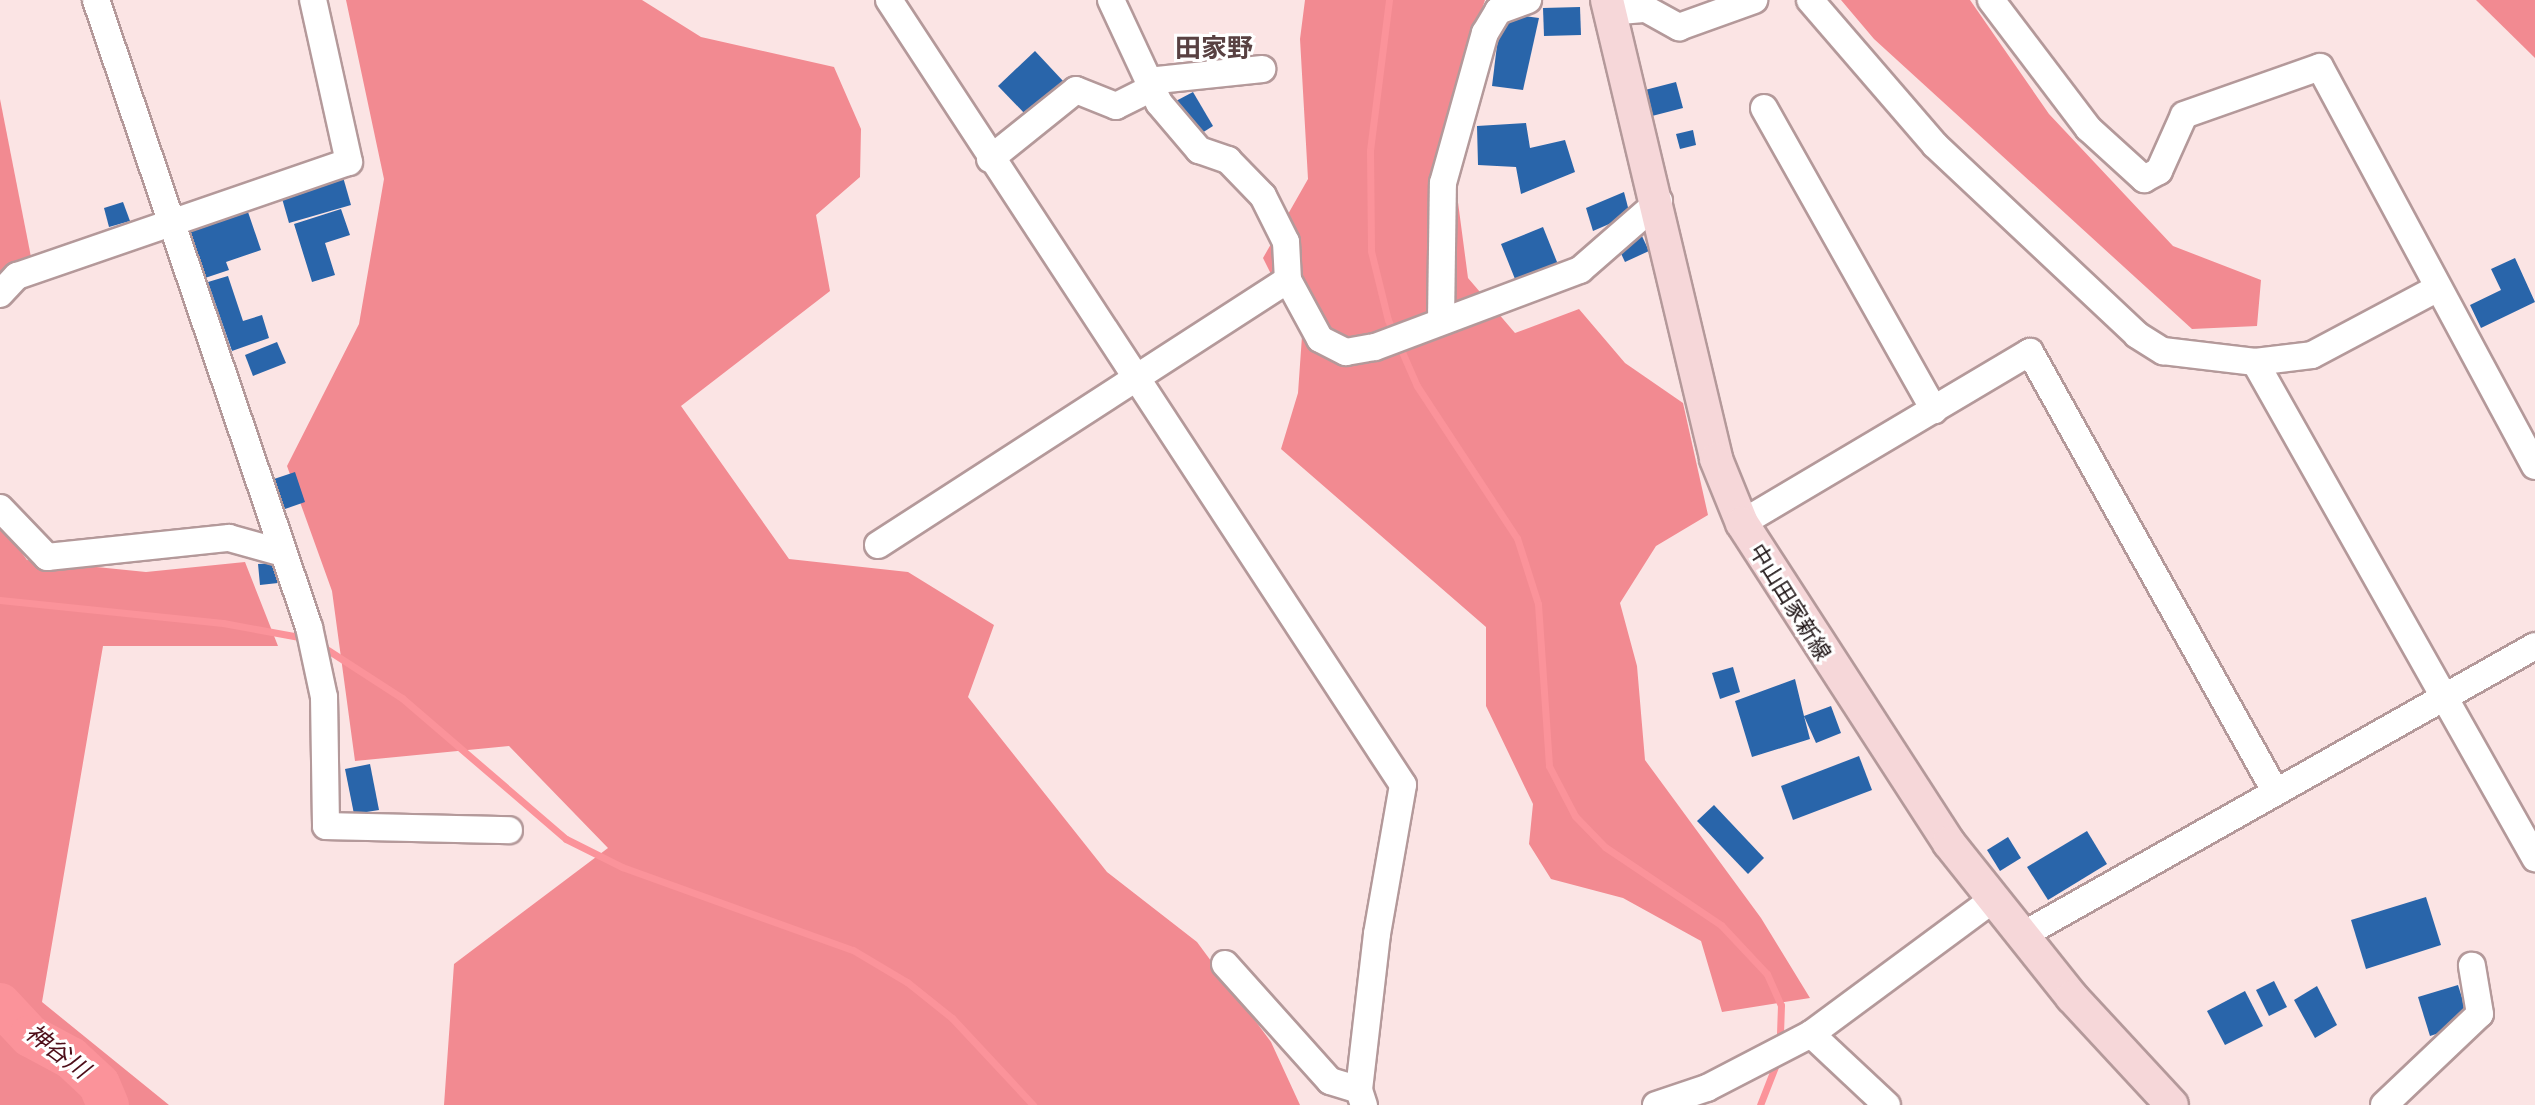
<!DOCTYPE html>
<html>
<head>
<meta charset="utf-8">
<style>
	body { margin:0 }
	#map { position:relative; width:2535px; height:1105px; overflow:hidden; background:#fbe4e4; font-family:"Roboto Condensed","Noto Sans JP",sans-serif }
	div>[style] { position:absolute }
	.forest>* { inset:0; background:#f28a91 }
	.stream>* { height:7px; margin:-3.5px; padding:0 3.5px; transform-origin:3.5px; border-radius:3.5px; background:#fb939a }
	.river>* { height:42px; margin:-21px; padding:0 21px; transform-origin:21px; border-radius:21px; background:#fb939a }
	.building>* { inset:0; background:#2965aa }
	.roads { filter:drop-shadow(2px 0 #b4999a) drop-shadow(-2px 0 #b4999a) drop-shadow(0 2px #b4999a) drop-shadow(0 -2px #b4999a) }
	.minor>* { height:26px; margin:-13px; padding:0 13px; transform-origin:13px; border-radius:13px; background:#fff }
	.major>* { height:32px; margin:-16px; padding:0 16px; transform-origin:16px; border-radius:16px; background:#f6d7d9 }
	span { translate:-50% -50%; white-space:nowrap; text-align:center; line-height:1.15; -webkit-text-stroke:6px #fff; paint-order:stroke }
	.street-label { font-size:22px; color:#1c1213 }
	.water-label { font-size:24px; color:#4e0e19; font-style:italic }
	.quarter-label { font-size:26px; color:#584142; font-weight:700 }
</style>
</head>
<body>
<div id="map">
	<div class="forest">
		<div style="clip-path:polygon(346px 0,642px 0,701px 37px,834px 67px,861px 129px,860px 177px,816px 215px,830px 291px,681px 406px,789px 559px,908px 572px,994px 625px,968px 697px,1107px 872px,1197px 942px,1271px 1042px,1300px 1105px,444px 1105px,454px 964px,608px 848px,509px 746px,355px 761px,332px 591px,287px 466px,359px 324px,384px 179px)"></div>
		<div style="clip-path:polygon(1305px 0,1485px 0,1447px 119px,1468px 278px,1515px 333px,1579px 309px,1625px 363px,1683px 403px,1708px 515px,1656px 546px,1620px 603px,1637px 666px,1645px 760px,1761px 918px,1810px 998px,1722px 1012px,1701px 941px,1623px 898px,1551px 879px,1529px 844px,1533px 804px,1486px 706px,1486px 627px,1281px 449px,1298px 393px,1302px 336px,1263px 258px,1308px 179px,1300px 39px)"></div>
		<div style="clip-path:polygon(1841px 0,1970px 0,2049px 114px,2173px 246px,2261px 280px,2257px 326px,2192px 329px,1874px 39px)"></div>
		<div style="clip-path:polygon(2476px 0,2535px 0,2535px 58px)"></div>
		<div style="clip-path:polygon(0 99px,31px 257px,0 283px)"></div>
		<div style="clip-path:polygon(0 523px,27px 560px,146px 572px,245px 562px,278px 646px,103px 646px,42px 1002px,169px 1105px,0 1105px)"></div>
	</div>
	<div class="stream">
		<div style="left:1389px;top:0;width:152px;rotate:97.2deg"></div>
		<div style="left:1370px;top:151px;width:100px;rotate:89.4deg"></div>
		<div style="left:1371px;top:251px;width:71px;rotate:76.2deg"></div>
		<div style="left:1388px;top:320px;width:72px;rotate:66.3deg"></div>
		<div style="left:1417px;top:386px;width:182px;rotate:56.7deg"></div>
		<div style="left:1517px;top:538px;width:69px;rotate:72.3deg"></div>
		<div style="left:1538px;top:604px;width:162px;rotate:86.1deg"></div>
		<div style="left:1549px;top:766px;width:56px;rotate:62.5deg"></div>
		<div style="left:1575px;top:816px;width:43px;rotate:45.9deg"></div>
		<div style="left:1605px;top:847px;width:140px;rotate:33.9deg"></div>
		<div style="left:1721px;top:925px;width:67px;rotate:46.8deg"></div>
		<div style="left:1767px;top:974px;width:34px;rotate:66deg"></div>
		<div style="left:1781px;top:1005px;width:38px;rotate:92deg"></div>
		<div style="left:0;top:600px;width:224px;rotate:5.9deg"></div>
		<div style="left:223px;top:623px;width:83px;rotate:10.4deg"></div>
		<div style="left:320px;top:645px;width:98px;rotate:32.9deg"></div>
		<div style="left:402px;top:698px;width:216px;rotate:40.7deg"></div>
		<div style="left:566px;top:839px;width:63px;rotate:26.6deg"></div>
		<div style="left:622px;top:867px;width:245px;rotate:19.8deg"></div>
		<div style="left:853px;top:950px;width:63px;rotate:30.7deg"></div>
		<div style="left:907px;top:982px;width:58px;rotate:38.7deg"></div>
		<div style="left:952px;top:1018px;width:119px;rotate:47deg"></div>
		<div style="left:1760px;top:1105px;width:49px;rotate:-68.6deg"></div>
	</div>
	<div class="river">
		<div style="left:0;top:1004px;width:44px;rotate:46.8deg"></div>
		<div style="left:30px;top:1036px;width:47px;rotate:28.2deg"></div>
		<div style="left:71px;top:1058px;width:38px;rotate:43deg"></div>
		<div style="left:99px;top:1084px;width:23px;rotate:67deg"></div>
	</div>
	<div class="building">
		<div style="clip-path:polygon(1580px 7px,1581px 35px,1544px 36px,1543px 8px)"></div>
		<div style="clip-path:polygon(1501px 13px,1539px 18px,1523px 90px,1492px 86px)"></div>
		<div style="clip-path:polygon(1035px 51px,1064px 82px,1027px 116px,998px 86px)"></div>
		<div style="clip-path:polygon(1676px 82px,1683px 108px,1652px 116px,1645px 90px)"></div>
		<div style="clip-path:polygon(1193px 92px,1213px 126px,1194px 138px,1174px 102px)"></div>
		<div style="clip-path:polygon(1526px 123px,1530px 148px,1565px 140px,1575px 172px,1521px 194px,1516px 167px,1478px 165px,1477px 126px)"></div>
		<div style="clip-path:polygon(1693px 130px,1696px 145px,1680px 149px,1676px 134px)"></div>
		<div style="clip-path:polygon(343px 177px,351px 205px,289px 223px,281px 195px)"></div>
		<div style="clip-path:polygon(1624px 192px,1630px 215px,1593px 231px,1586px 208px)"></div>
		<div style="clip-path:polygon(123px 202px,130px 221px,109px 227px,104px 208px)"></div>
		<div style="clip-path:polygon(341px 209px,350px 235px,325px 243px,335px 275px,312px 282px,294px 224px)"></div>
		<div style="clip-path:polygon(248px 212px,261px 250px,226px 262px,229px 270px,205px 278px,189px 232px)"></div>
		<div style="clip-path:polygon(1543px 227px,1559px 267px,1517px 284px,1501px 244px)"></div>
		<div style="clip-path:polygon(1641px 234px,1649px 251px,1625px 262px,1617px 245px)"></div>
		<div style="clip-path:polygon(2515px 258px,2535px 302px,2481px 328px,2470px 305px,2501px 290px,2491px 269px)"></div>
		<div style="clip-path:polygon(228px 276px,243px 321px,262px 315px,269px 338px,232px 351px,208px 282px)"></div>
		<div style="clip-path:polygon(277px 342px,286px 363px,253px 376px,245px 355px)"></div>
		<div style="clip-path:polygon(295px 472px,305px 502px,285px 509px,274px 479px)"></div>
		<div style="clip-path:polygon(276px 563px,278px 583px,260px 585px,258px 564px)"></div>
		<div style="clip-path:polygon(1733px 667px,1740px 692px,1720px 699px,1712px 673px)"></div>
		<div style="clip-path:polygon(1795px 679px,1804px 716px,1831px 706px,1841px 733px,1816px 743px,1804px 716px,1810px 739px,1752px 757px,1735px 701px)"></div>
		<div style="clip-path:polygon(1859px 756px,1872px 790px,1793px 820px,1781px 786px)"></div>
		<div style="clip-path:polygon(370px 764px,379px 810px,354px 814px,345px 769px)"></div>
		<div style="clip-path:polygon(1714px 805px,1764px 858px,1748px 874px,1697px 821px)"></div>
		<div style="clip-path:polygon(2087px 831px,2107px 864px,2048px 900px,2027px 867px)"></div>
		<div style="clip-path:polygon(2008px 837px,2021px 858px,2000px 871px,1987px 850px)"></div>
		<div style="clip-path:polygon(2426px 897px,2441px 945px,2366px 969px,2351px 920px)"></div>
		<div style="clip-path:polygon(2274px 981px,2287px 1007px,2269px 1016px,2256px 990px)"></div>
		<div style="clip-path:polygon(2458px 985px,2470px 1023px,2430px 1036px,2418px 997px)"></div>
		<div style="clip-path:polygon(2317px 986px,2337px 1025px,2315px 1038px,2294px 1000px)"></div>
		<div style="clip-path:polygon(2245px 991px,2263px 1026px,2225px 1045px,2207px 1011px)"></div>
	</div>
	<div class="roads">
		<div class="minor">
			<div style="left:96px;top:0;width:662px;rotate:71.24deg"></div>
			<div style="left:309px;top:627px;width:72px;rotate:77.9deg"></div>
			<div style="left:324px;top:697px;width:129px;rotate:89.1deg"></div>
			<div style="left:326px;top:826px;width:183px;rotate:1.3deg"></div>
			<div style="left:889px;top:0;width:938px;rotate:56.78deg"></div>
			<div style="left:1403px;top:785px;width:151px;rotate:99.9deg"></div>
			<div style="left:1377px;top:934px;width:157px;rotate:96.6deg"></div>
			<div style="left:1359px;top:1090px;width:16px;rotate:72deg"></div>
			<div style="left:1111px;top:0;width:114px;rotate:65deg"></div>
			<div style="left:1159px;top:103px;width:62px;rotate:49.6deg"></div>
			<div style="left:1199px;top:150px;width:31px;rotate:19deg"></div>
			<div style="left:1228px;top:160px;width:50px;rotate:45.8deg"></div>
			<div style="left:1263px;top:196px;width:51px;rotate:63.4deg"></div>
			<div style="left:1286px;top:242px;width:38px;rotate:87deg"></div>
			<div style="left:1810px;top:0;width:191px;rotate:49.2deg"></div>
			<div style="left:1935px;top:145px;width:277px;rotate:43.2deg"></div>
			<div style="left:2137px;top:335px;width:31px;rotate:32deg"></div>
			<div style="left:2163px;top:351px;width:93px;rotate:6.8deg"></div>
			<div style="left:2255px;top:362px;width:57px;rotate:-7deg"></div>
			<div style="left:2312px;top:355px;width:140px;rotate:-28deg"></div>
			<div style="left:1991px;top:0;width:161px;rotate:52.8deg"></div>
			<div style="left:2088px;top:128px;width:76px;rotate:42.3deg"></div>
			<div style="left:2144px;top:179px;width:17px;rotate:-28deg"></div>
			<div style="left:2159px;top:171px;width:61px;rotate:-65.9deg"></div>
			<div style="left:2184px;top:115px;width:144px;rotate:-19.4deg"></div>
			<div style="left:2320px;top:67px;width:453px;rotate:61.7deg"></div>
			<div style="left:1609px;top:12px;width:37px;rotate:-5deg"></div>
			<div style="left:1646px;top:9px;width:38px;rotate:29deg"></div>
			<div style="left:1679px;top:27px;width:80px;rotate:-19.8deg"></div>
			<div style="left:1148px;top:81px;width:115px;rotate:-6deg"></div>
			<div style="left:1764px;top:108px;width:347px;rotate:60.6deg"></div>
			<div style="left:990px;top:159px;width:110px;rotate:-38.7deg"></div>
			<div style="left:1076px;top:90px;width:43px;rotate:21.8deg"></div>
			<div style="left:1116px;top:106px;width:40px;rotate:-26.6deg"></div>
			<div style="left:0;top:294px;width:25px;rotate:-47deg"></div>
			<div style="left:17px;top:276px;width:351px;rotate:-19deg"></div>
			<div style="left:349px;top:162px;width:166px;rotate:-102.5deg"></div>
			<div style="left:1441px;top:321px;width:138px;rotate:-89.2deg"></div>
			<div style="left:1443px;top:183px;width:156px;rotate:-74.4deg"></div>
			<div style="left:1485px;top:33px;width:26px;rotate:-59deg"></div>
			<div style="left:1498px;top:11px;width:32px;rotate:-20deg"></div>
			<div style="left:2255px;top:362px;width:570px;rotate:60.55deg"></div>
			<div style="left:0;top:508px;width:68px;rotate:46.2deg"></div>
			<div style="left:47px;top:557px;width:183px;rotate:-6deg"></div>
			<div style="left:229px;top:538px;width:56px;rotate:15.5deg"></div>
			<div style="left:1742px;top:523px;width:335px;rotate:-30.7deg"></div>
			<div style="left:2030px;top:352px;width:503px;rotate:60.83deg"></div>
			<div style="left:878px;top:545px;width:488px;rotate:-32.9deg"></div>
			<div style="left:1288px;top:280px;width:67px;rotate:61.5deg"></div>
			<div style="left:1320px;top:339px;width:29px;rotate:27deg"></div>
			<div style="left:1346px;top:352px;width:29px;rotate:-10deg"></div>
			<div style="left:1375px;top:347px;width:219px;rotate:-20.6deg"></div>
			<div style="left:1580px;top:270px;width:105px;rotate:-41.1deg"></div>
			<div style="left:2021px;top:936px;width:590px;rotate:-29.43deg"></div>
			<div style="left:1225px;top:964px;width:157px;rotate:48.1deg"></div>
			<div style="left:1330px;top:1081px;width:30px;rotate:17deg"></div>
			<div style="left:1811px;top:1034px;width:104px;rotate:43.1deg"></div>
			<div style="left:1656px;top:1105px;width:54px;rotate:-18.4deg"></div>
			<div style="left:1707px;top:1088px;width:117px;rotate:-27.4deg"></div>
			<div style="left:1811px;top:1034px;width:225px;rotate:-36.5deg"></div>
			<div style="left:2384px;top:1105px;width:132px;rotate:-43.5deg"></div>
			<div style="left:2480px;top:1014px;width:49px;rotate:-99.5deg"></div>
		</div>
		<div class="major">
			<div style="left:1607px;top:0;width:472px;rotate:76.6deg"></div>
			<div style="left:1716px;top:459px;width:69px;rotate:67.9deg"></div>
			<div style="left:1742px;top:523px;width:381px;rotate:57.1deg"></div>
			<div style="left:1949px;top:843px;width:197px;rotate:51.4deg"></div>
			<div style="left:2072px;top:997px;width:147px;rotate:47.2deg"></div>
		</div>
	</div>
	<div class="street-label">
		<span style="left:1790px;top:602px;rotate:58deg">中山田家新線</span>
	</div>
	<div class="water-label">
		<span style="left:57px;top:1052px;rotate:37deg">神谷川</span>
	</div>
	<div class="quarter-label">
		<span style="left:1214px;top:49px">田家野</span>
	</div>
</div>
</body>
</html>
